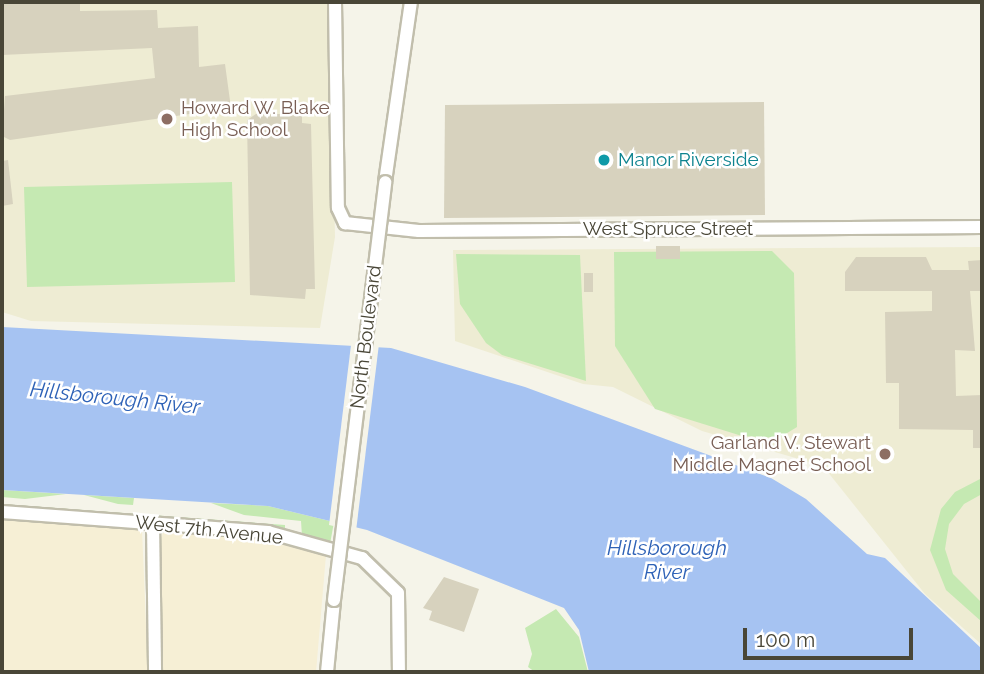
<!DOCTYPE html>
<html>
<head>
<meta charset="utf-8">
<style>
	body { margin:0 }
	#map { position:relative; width:984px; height:674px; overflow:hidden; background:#f5f4e9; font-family:Raleway,sans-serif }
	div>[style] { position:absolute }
	.commercial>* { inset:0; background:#f6efd5 }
	.education>* { inset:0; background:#eeecd3 }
	.green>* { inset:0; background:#c5e9b2 }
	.water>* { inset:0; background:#a6c3f2 }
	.pier>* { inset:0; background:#f5f4e9 }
	.building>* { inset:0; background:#d7d2be }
	.roads { filter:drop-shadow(2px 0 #c1beac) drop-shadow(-2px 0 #c1beac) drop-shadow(0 2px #c1beac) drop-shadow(0 -2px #c1beac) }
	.minor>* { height:12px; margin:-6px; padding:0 6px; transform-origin:6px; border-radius:6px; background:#fff }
	.bridges { filter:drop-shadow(2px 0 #c1beac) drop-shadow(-2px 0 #c1beac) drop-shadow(0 2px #c1beac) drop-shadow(0 -2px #c1beac) }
	.minor-bridge>* { height:12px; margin:-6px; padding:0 6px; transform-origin:6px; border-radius:6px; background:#fff }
	.dots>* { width:19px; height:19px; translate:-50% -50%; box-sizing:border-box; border:4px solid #fff; border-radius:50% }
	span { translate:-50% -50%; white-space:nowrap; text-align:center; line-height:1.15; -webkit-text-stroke:5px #fff; paint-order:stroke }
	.education-label { font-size:19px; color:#785e54 }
	.left { translate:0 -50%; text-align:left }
	.right { translate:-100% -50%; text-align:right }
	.culture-label { font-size:19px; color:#0d838f }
	.street-label { font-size:19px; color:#494637 }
	.water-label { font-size:21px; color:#2e62b7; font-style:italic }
	.frame { position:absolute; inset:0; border:4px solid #494637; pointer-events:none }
	.scale { position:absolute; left:743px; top:628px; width:170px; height:32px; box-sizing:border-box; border:4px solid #494637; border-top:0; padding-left:9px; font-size:21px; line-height:24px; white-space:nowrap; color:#494637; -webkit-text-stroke:5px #fff; paint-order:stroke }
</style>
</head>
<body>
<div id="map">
	<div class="commercial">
		<div style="clip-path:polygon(2px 518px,142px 530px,148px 672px,2px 672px)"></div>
		<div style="clip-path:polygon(164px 531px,271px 539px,326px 555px,316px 672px,159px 672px,156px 547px)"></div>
	</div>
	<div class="education">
		<div style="clip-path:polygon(2px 2px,330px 2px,335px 237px,320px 328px,31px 321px,2px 312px)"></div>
		<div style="clip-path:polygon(982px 247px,982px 645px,925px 594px,823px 466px,702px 431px,613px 387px,583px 384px,455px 341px,453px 250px)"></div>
	</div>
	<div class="green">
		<div style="clip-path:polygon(232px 182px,235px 282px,27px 287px,24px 187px)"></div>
		<div style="clip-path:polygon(772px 251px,794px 273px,797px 427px,779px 438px,742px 436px,655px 409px,615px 346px,614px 252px)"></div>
		<div style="clip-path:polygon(456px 254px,580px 255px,586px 381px,502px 355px,486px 343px,460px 304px)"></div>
		<div style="clip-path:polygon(982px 478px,982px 494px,964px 504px,949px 524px,945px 549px,953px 574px,982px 603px,982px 622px,946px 590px,930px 550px,941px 509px,955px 492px)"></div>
		<div style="clip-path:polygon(2px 490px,66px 494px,25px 499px,2px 497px)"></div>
		<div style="clip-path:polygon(84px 495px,134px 498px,133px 505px,118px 504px)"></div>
		<div style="clip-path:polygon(211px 503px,268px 506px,334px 522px,330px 544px,302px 536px,301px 521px,244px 515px)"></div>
		<div style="clip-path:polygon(2px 504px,285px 525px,285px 531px,2px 507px)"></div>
		<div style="clip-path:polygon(556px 609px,579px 637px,588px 672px,535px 672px,528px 667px,532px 654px,525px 628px)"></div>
	</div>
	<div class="water">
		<div style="clip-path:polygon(2px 327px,391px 348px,525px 387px,771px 478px,806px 499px,867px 554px,885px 558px,982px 649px,982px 672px,589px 672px,579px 630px,564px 608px,367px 530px,268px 506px,2px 490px)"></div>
	</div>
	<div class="pier">
		<div style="clip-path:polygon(379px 344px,356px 531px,329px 525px,351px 345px)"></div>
	</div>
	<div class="building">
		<div style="clip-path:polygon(2px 2px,80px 2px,80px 11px,157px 10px,158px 28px,198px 26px,199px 67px,225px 64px,231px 108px,10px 140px,2px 136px,5px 96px,155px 78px,152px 48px,2px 55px)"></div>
		<div style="clip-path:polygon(764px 102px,765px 215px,444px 218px,445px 105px)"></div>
		<div style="clip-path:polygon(256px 114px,302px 114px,302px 123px,311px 124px,315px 289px,306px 289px,305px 299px,250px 295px,247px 120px)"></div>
		<div style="clip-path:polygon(8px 160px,13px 204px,2px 206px,2px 161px)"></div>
		<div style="clip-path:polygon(656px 246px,680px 246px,680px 259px,656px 259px)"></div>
		<div style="clip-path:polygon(856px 257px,926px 257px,932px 270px,969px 270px,968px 261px,982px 260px,982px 291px,970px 291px,975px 351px,955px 350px,956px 396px,982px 395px,982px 448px,973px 448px,973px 430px,899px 429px,899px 383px,886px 383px,885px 312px,932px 311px,932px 291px,845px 291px,845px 272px)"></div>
		<div style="clip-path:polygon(584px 273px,593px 273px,593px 292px,584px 292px)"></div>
		<div style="clip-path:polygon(444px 577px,479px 589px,464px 632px,429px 620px,432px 611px,423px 608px)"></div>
	</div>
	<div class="roads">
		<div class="minor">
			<div style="left:335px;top:2px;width:206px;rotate:89.2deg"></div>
			<div style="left:338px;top:208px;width:17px;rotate:65deg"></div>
			<div style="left:345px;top:223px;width:74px;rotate:6.2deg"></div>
			<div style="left:419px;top:231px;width:563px;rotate:-0.41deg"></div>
			<div style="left:385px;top:182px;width:182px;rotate:-81.8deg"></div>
			<div style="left:2px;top:512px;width:267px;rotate:4.3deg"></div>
			<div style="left:268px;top:532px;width:98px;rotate:15.5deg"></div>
			<div style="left:362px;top:558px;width:50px;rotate:44.2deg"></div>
			<div style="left:398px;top:593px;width:79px;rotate:89.3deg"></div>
			<div style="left:153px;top:523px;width:149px;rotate:89.2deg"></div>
			<div style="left:327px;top:672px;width:72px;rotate:-84.4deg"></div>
		</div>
	</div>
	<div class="bridges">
		<div class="minor-bridge">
			<div style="left:334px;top:600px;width:421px;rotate:-83deg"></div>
		</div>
	</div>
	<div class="dots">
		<div style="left:167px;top:119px;background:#8d6e63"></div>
		<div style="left:604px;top:160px;background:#0f9aa8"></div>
		<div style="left:885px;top:454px;background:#8d6e63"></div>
	</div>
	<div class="education-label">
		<span class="left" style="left:181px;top:119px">Howard W. Blake<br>High School</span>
		<span class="right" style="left:871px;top:454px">Garland V. Stewart<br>Middle Magnet School</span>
	</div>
	<div class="culture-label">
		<span class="left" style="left:618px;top:160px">Manor Riverside</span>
	</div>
	<div class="street-label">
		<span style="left:668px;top:229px">West Spruce Street</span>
		<span style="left:366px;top:337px;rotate:-83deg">North Boulevard</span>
		<span style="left:209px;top:530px;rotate:6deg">West 7th Avenue</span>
	</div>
	<div class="water-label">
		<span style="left:115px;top:398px;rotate:6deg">Hillsborough River</span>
		<span style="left:667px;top:560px">Hillsborough<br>River</span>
	</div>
	<div class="frame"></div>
	<div class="scale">100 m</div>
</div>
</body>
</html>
